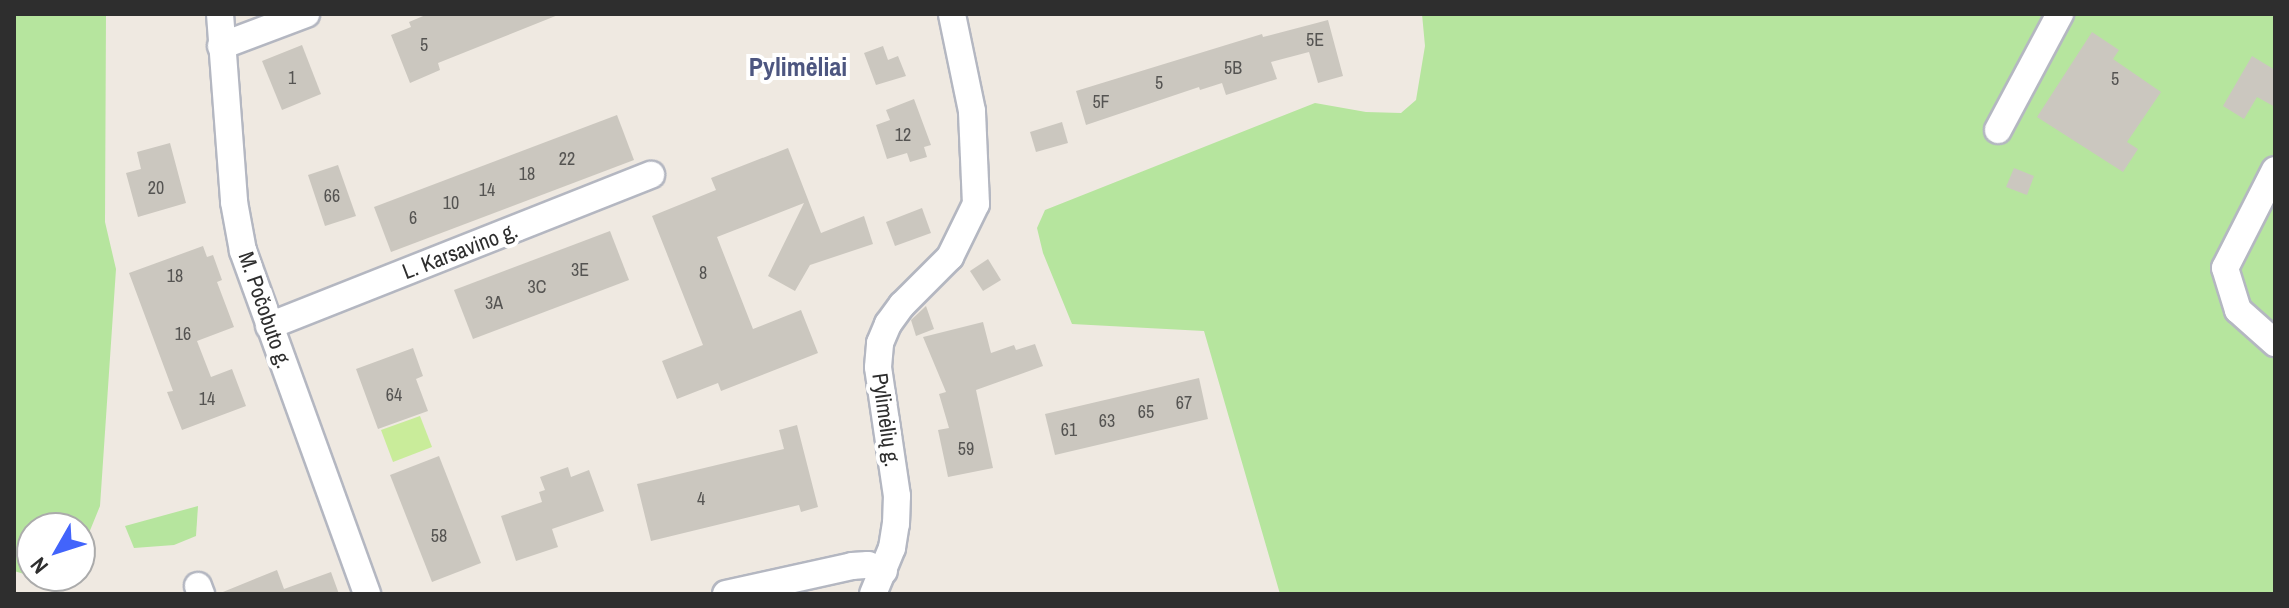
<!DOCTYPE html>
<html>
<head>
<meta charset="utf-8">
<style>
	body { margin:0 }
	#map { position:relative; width:2289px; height:608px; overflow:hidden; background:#efe9e1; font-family:"Archivo Narrow",sans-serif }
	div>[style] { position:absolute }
	.green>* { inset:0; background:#b6e59e }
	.pitch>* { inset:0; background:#c9ec9a }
	.building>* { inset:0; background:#cbc7bf }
	.roads { filter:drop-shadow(2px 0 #b4b7c1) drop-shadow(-2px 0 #b4b7c1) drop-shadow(0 2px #b4b7c1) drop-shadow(0 -2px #b4b7c1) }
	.minor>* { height:26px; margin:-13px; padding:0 13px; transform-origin:13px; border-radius:13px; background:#fff }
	span { translate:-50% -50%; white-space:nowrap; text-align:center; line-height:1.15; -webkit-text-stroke:8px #fff; paint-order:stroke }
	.number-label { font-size:18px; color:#555452 }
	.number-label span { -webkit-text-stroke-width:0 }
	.street-label { font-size:22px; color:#2e2e2e }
	.quarter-label { font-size:26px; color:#4d5680; font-weight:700 }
	.frame { position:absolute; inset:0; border:16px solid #2e2e2e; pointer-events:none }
	.north { position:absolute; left:16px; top:512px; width:80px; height:80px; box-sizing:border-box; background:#fff; border:2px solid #ababab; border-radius:50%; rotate:231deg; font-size:22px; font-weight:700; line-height:32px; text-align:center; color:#2e2e2e }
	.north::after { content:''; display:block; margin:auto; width:28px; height:36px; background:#4264fb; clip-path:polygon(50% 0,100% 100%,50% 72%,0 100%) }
</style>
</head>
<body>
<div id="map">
	<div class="green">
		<div style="clip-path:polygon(14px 14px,106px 14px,105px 222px,116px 269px,100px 506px,80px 555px,80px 528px,32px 528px,31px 576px,14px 571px)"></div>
		<div style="clip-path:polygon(1422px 14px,2275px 14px,2275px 594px,1280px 594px,1204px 331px,1072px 324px,1043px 253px,1037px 228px,1045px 210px,1315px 103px,1366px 112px,1401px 113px,1416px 100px,1425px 46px)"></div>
		<div style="clip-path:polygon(198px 506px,196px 536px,174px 545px,134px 548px,125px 526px)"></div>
	</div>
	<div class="pitch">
		<div style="clip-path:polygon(420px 416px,432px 447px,393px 462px,381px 430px)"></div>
	</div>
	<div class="building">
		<div style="clip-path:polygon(428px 14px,558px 14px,558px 15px,438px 63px,440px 70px,410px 83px,391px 35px,411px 27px,409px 22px)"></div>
		<div style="clip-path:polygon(1328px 20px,1343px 76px,1318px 83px,1309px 52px,1271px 62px,1277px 79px,1226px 95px,1222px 83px,1200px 90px,1199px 87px,1086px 125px,1076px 91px,1262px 34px,1263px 37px)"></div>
		<div style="clip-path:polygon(2092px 32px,2119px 50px,2113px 59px,2161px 92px,2127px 142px,2138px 149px,2123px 172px,2037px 117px)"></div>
		<div style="clip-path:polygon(302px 45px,321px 94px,282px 110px,262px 61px)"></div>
		<div style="clip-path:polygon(883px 46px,888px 60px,898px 56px,906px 76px,876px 85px,864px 53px)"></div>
		<div style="clip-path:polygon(2252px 56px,2275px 70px,2275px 107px,2257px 97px,2244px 119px,2223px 106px)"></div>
		<div style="clip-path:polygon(914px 99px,931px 145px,924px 147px,927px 157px,910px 162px,907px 153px,887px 159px,876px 125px,890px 120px,886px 110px)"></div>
		<div style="clip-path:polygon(617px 115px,634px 160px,391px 252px,374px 207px)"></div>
		<div style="clip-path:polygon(1062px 122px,1068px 143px,1036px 152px,1030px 132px)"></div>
		<div style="clip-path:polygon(170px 143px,186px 203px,138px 217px,126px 173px,141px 169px,137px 152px)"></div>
		<div style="clip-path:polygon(788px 148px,821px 233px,864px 216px,873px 244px,810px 265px,795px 291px,768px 276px,804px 203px,717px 237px,753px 329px,801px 310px,818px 353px,721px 391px,718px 383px,677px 399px,662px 361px,703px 345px,652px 216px,716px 190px,711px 178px)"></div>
		<div style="clip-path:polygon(338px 165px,356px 216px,325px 226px,308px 175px)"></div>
		<div style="clip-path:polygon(2014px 168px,2034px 176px,2027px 195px,2006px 187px)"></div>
		<div style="clip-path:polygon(922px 208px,931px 233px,895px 246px,886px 222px)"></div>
		<div style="clip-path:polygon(610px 231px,629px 280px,473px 339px,454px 290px)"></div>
		<div style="clip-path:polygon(203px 246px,207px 257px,213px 255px,222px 280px,217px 282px,234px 327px,197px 341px,211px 377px,232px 369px,246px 406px,182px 430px,167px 392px,173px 391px,129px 273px)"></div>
		<div style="clip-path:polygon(988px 259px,1001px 280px,983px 291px,970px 271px)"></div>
		<div style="clip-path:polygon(926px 306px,934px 329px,916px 336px,911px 320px)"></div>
		<div style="clip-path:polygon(983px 322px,991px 353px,1014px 345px,1016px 350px,1035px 344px,1043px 366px,976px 390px,993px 468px,948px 477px,938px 430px,949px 428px,939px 394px,946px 392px,923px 337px)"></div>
		<div style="clip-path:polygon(413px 348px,423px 376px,416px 379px,428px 411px,378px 429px,356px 369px)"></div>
		<div style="clip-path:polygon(1199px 378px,1208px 419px,1055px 455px,1045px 414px)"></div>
		<div style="clip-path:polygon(797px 425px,818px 507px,801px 512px,799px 505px,651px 541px,637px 484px,784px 449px,779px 430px)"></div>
		<div style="clip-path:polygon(439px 456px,481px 563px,432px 582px,390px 475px)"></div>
		<div style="clip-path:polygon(568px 467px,571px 477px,589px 470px,604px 511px,552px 529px,558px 547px,516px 561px,501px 516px,542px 502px,539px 492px,545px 490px,540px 477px)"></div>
		<div style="clip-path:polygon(277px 570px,284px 589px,331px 572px,339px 594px,218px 594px)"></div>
	</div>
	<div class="roads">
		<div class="minor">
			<div style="left:220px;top:14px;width:189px;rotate:85.7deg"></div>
			<div style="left:234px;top:202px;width:50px;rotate:79.6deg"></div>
			<div style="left:243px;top:251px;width:365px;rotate:70.1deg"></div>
			<div style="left:221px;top:46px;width:91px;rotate:-20.6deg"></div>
			<div style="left:1998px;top:130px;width:132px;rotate:-61.9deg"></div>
			<div style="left:2275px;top:170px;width:110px;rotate:117deg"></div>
			<div style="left:2225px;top:268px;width:44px;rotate:72.8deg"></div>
			<div style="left:2238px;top:310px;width:50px;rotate:41.7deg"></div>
			<div style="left:269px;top:326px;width:411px;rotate:-21.6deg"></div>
			<div style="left:198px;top:586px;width:9px;rotate:69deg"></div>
			<div style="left:726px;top:594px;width:129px;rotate:-12.5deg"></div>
			<div style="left:852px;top:566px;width:16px;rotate:-4deg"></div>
			<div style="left:868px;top:565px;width:17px;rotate:21deg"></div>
			<div style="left:873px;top:594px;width:50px;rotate:-67.6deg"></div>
			<div style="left:892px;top:548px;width:24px;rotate:-81deg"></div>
			<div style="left:896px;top:524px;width:28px;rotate:-88deg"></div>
			<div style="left:897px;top:496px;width:130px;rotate:-98.4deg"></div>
			<div style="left:878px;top:367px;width:24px;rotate:-85deg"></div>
			<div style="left:880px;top:343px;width:21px;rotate:-67deg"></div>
			<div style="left:888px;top:324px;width:24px;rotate:-54deg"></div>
			<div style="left:902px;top:305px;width:68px;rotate:-45deg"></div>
			<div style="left:950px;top:257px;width:59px;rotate:-63.9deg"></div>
			<div style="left:976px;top:204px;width:93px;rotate:-92.5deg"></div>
			<div style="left:972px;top:111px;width:99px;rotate:-101.7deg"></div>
		</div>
	</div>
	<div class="number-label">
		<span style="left:1315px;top:40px">5E</span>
		<span style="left:424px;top:45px">5</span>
		<span style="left:1233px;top:68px">5B</span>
		<span style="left:292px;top:78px">1</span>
		<span style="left:2115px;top:79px">5</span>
		<span style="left:1159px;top:83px">5</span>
		<span style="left:1101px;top:102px">5F</span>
		<span style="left:903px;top:135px">12</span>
		<span style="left:567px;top:159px">22</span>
		<span style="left:527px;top:174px">18</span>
		<span style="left:156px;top:188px">20</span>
		<span style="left:487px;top:190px">14</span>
		<span style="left:332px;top:196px">66</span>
		<span style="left:451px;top:203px">10</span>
		<span style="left:413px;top:218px">6</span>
		<span style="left:580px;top:270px">3E</span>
		<span style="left:703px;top:273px">8</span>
		<span style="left:175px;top:276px">18</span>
		<span style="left:537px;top:287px">3C</span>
		<span style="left:494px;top:303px">3A</span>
		<span style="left:183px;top:334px">16</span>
		<span style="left:394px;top:395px">64</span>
		<span style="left:207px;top:399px">14</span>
		<span style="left:1184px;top:403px">67</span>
		<span style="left:1146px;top:412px">65</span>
		<span style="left:1107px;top:421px">63</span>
		<span style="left:1069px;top:430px">61</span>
		<span style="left:966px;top:449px">59</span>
		<span style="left:701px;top:499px">4</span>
		<span style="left:439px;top:536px">58</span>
	</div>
	<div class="street-label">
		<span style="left:460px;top:251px;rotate:-21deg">L. Karsavino g.</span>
		<span style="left:265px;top:310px;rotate:71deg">M. Počobuto g.</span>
		<span style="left:886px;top:420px;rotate:82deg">Pylimėlių g.</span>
	</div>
	<div class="quarter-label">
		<span style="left:798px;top:67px">Pylimėliai</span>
	</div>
	<div class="frame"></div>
	<div class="north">N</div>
</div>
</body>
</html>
